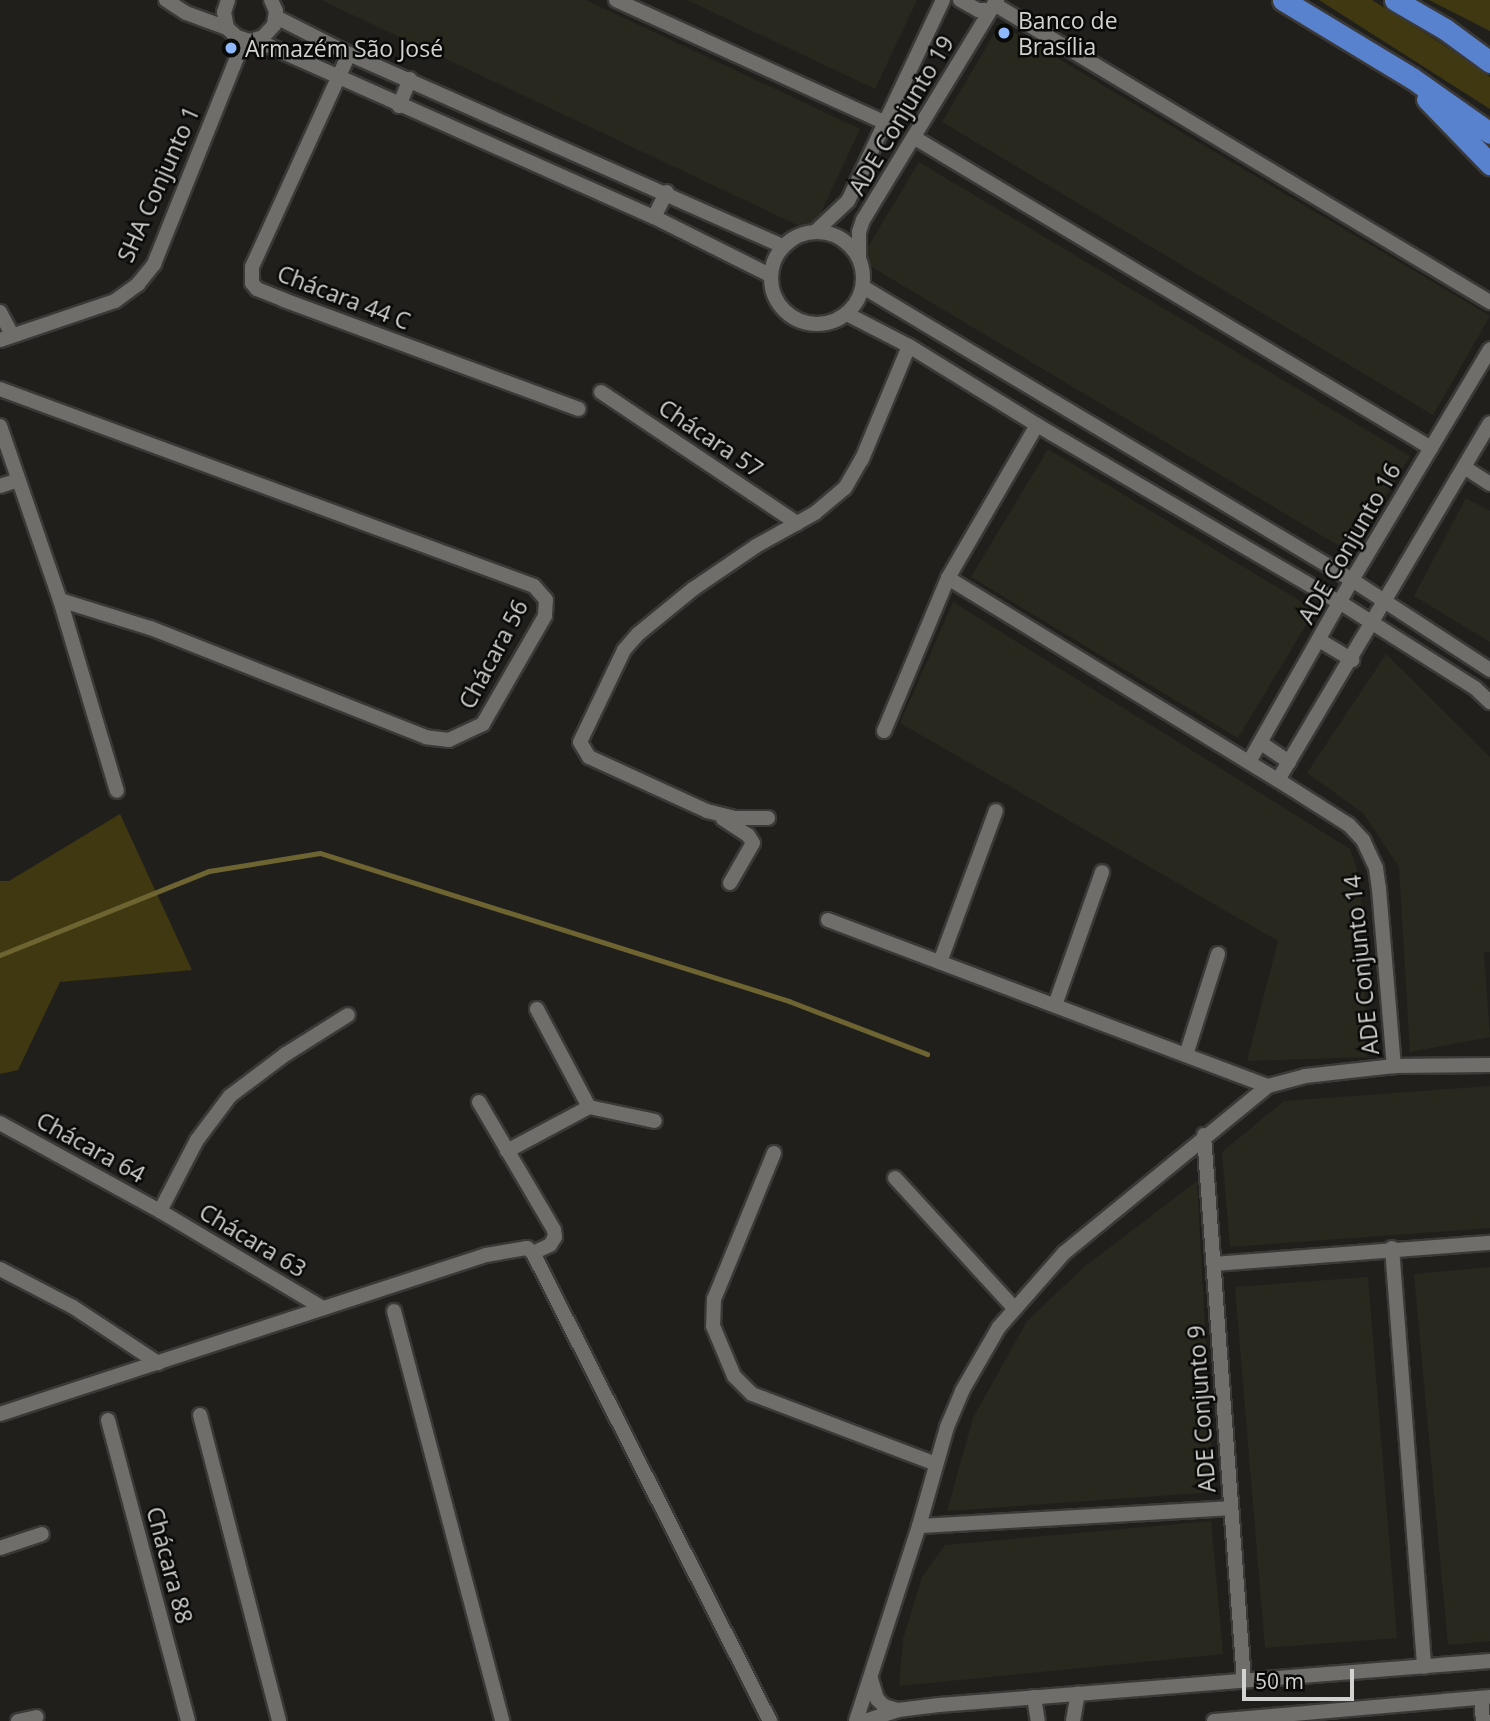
<!DOCTYPE html>
<html>
<head>
<meta charset="utf-8">
<style>
	body { margin:0 }
	#map { position:relative; width:1490px; height:1721px; overflow:hidden; background:#201f1c; font-family:"Open Sans",sans-serif }
	div>[style] { position:absolute }
	.built>* { inset:0; background:#29281f }
	.green>* { inset:0; background:#3f3811 }
	.stream>* { height:4.5px; margin:-2.25px; padding:0 2.25px; transform-origin:2.25px; border-radius:2.25px; background:#6d6431 }
	.roads { filter:drop-shadow(2px 0 #3a3937) drop-shadow(-2px 0 #3a3937) drop-shadow(0 2px #3a3937) drop-shadow(0 -2px #3a3937) }
	.minor>* { height:14px; margin:-7px; padding:0 7px; transform-origin:7px; border-radius:7px; background:#6f6e6a }
	.minor>.ring { margin:-7px; padding:0; box-sizing:content-box; background:none; border:14px solid #6f6e6a; border-radius:50% }
	.highway>* { height:21px; margin:-10.5px; padding:0 10.5px; transform-origin:10.5px; border-radius:10.5px; background:#5882ce }
	.dots>* { width:19px; height:19px; translate:-50% -50%; box-sizing:border-box; border:4px solid #090908; border-radius:50% }
	span { translate:-50% -50%; white-space:nowrap; text-align:center; line-height:1.15; -webkit-text-stroke:5px #090908; paint-order:stroke }
	.poi-label { font-size:23px; color:#d2d2d0 }
	.left { translate:0 -50%; text-align:left }
	.street-label { font-size:23px; color:#d2d2d0 }
	.scale { position:absolute; left:1242px; top:1669px; width:112px; height:32px; box-sizing:border-box; border:4px solid #d2d2d0; border-top:0; padding-left:9px; font-size:21px; line-height:24px; white-space:nowrap; color:#d2d2d0; -webkit-text-stroke:5px #090908; paint-order:stroke }
</style>
</head>
<body>
<div id="map">
	<div class="built">
		<div style="clip-path:polygon(321px 0,586px 0,860px 129px,812px 232px)"></div>
		<div style="clip-path:polygon(687px 0,917px 0,875px 89px)"></div>
		<div style="clip-path:polygon(1000px 24px,1490px 316px,1433px 415px,942px 122px)"></div>
		<div style="clip-path:polygon(919px 162px,1410px 456px,1351px 553px,860px 260px)"></div>
		<div style="clip-path:polygon(1048px 449px,1315px 610px,1238px 738px,971px 577px)"></div>
		<div style="clip-path:polygon(1466px 498px,1490px 511px,1490px 642px,1414px 596px)"></div>
		<div style="clip-path:polygon(953px 602px,1350px 849px,1360px 878px,1367px 1057px,1247px 1061px,1278px 941px,900px 723px)"></div>
		<div style="clip-path:polygon(1386px 654px,1490px 757px,1490px 952px,1484px 953px,1490px 1037px,1410px 1052px,1399px 867px,1363px 813px,1307px 773px)"></div>
		<div style="clip-path:polygon(1490px 1086px,1490px 1228px,1230px 1247px,1222px 1152px,1284px 1101px)"></div>
		<div style="clip-path:polygon(1197px 1181px,1214px 1492px,947px 1511px,973px 1418px,1027px 1321px,1083px 1268px)"></div>
		<div style="clip-path:polygon(1490px 1267px,1490px 1641px,1448px 1645px,1414px 1274px)"></div>
		<div style="clip-path:polygon(1368px 1277px,1397px 1638px,1265px 1648px,1235px 1287px)"></div>
		<div style="clip-path:polygon(1211px 1521px,1223px 1654px,899px 1686px,903px 1639px,922px 1577px,945px 1545px)"></div>
	</div>
	<div class="green">
		<div style="clip-path:polygon(1319px 0,1372px 0,1439px 42px,1490px 77px,1490px 109px)"></div>
		<div style="clip-path:polygon(1429px 0,1490px 0,1490px 31px,1431px 1px)"></div>
		<div style="clip-path:polygon(120px 814px,192px 970px,60px 982px,18px 1070px,0 1074px,0 881px,9px 881px)"></div>
	</div>
	<div class="stream">
		<div style="left:0;top:955px;width:225px;rotate:-21.9deg"></div>
		<div style="left:209px;top:871px;width:112px;rotate:-9.2deg"></div>
		<div style="left:320px;top:853px;width:492px;rotate:17.5deg"></div>
		<div style="left:789px;top:1001px;width:148px;rotate:21deg"></div>
	</div>
	<div class="roads">
		<div class="minor">
			<div style="left:166px;top:0;width:24px;rotate:33deg"></div>
			<div style="left:186px;top:13px;width:44px;rotate:20.1deg"></div>
			<div style="left:228px;top:0;width:13px;rotate:108deg"></div>
			<div style="left:224px;top:12px;width:16px;rotate:79deg"></div>
			<div style="left:227px;top:28px;width:13px;rotate:42deg"></div>
			<div style="left:237px;top:37px;width:14px;rotate:17deg"></div>
			<div style="left:250px;top:41px;width:14px;rotate:-17deg"></div>
			<div style="left:263px;top:37px;width:16px;rotate:-47deg"></div>
			<div style="left:274px;top:25px;width:14px;rotate:-82deg"></div>
			<div style="left:276px;top:11px;width:12px;rotate:-114deg"></div>
			<div style="left:616px;top:0;width:297px;rotate:24.5deg"></div>
			<div style="left:960px;top:0;width:21px;rotate:29deg"></div>
			<div style="left:978px;top:10px;width:12px"></div>
			<div style="left:994px;top:4px;width:579px;rotate:31deg"></div>
			<div style="left:276px;top:17px;width:82px;rotate:26.9deg"></div>
			<div style="left:349px;top:54px;width:475px;rotate:23.9deg"></div>
			<div style="left:256px;top:40px;width:436px;rotate:24deg"></div>
			<div style="left:654px;top:217px;width:130px;rotate:26.6deg"></div>
			<div style="left:349px;top:54px;width:234px;rotate:114.5deg"></div>
			<div style="left:252px;top:267px;width:16px;rotate:90deg"></div>
			<div style="left:252px;top:283px;width:8px;rotate:50deg"></div>
			<div style="left:257px;top:289px;width:29px;rotate:22deg"></div>
			<div style="left:284px;top:300px;width:314px;rotate:20.3deg"></div>
			<div style="left:399px;top:106px;width:29px;rotate:-68deg"></div>
			<div style="left:915px;top:138px;width:602px;rotate:31deg"></div>
			<div style="left:654px;top:217px;width:28px;rotate:-63deg"></div>
			<div class="ring" style="left:771px;top:232px;width:78px;height:78px"></div>
			<div style="left:815px;top:232px;width:45px;rotate:-43.2deg"></div>
			<div style="left:848px;top:201px;width:222px;rotate:-64.7deg"></div>
			<div style="left:859px;top:257px;width:25px;rotate:-90deg"></div>
			<div style="left:859px;top:232px;width:13px;rotate:-72deg"></div>
			<div style="left:863px;top:220px;width:258px;rotate:-58.7deg"></div>
			<div style="left:863px;top:287px;width:570px;rotate:30.93deg"></div>
			<div style="left:1352px;top:580px;width:165px;rotate:33.1deg"></div>
			<div style="left:0;top:312px;width:26px;rotate:62deg"></div>
			<div style="left:847px;top:314px;width:70px;rotate:27.3deg"></div>
			<div style="left:909px;top:346px;width:150px;rotate:31.7deg"></div>
			<div style="left:1037px;top:425px;width:352px;rotate:30.4deg"></div>
			<div style="left:1341px;top:603px;width:159px;rotate:32.4deg"></div>
			<div style="left:1475px;top:688px;width:21px;rotate:43deg"></div>
			<div style="left:0;top:340px;width:121px;rotate:-18.7deg"></div>
			<div style="left:115px;top:301px;width:29px;rotate:-36deg"></div>
			<div style="left:138px;top:284px;width:26px;rotate:-51deg"></div>
			<div style="left:154px;top:264px;width:241px;rotate:-68.1deg"></div>
			<div style="left:0;top:389px;width:569px;rotate:20.25deg"></div>
			<div style="left:534px;top:586px;width:18px;rotate:49deg"></div>
			<div style="left:546px;top:600px;width:16px;rotate:94deg"></div>
			<div style="left:545px;top:616px;width:125px;rotate:119.9deg"></div>
			<div style="left:483px;top:724px;width:38px;rotate:155deg"></div>
			<div style="left:449px;top:740px;width:23px;rotate:-173deg"></div>
			<div style="left:426px;top:737px;width:297px;rotate:-158.4deg"></div>
			<div style="left:150px;top:628px;width:94px;rotate:-162.7deg"></div>
			<div style="left:60px;top:600px;width:184px;rotate:-109deg"></div>
			<div style="left:601px;top:392px;width:236px;rotate:33.8deg"></div>
			<div style="left:1037px;top:425px;width:177px;rotate:120.2deg"></div>
			<div style="left:948px;top:578px;width:387px;rotate:31.5deg"></div>
			<div style="left:1278px;top:780px;width:84px;rotate:32.4deg"></div>
			<div style="left:1349px;top:825px;width:21px;rotate:47deg"></div>
			<div style="left:1363px;top:840px;width:31px;rotate:65deg"></div>
			<div style="left:1376px;top:868px;width:21px;rotate:82deg"></div>
			<div style="left:1379px;top:889px;width:178px;rotate:85.2deg"></div>
			<div style="left:1464px;top:467px;width:31px;rotate:33deg"></div>
			<div style="left:0;top:486px;width:19px;rotate:-18deg"></div>
			<div style="left:60px;top:600px;width:199px;rotate:73.4deg"></div>
			<div style="left:1319px;top:640px;width:39px;rotate:31deg"></div>
			<div style="left:884px;top:731px;width:166px;rotate:-67.3deg"></div>
			<div style="left:1261px;top:743px;width:34px;rotate:34deg"></div>
			<div style="left:1249px;top:762px;width:209px;rotate:-60.5deg"></div>
			<div style="left:1352px;top:580px;width:269px;rotate:-59.1deg"></div>
			<div style="left:1278px;top:780px;width:415px;rotate:-59.3deg"></div>
			<div style="left:768px;top:818px;width:33px;rotate:180deg"></div>
			<div style="left:735px;top:818px;width:29px;rotate:-166deg"></div>
			<div style="left:707px;top:811px;width:130px;rotate:-155.4deg"></div>
			<div style="left:589px;top:757px;width:17px;rotate:-121deg"></div>
			<div style="left:580px;top:742px;width:102px;rotate:-64.4deg"></div>
			<div style="left:624px;top:650px;width:21px;rotate:-49deg"></div>
			<div style="left:638px;top:634px;width:71px;rotate:-39.3deg"></div>
			<div style="left:693px;top:589px;width:76px;rotate:-34.3deg"></div>
			<div style="left:756px;top:546px;width:68px;rotate:-29.2deg"></div>
			<div style="left:815px;top:513px;width:39px;rotate:-40deg"></div>
			<div style="left:845px;top:488px;width:34px;rotate:-60deg"></div>
			<div style="left:862px;top:459px;width:122px;rotate:-67.4deg"></div>
			<div style="left:723px;top:819px;width:30px;rotate:33deg"></div>
			<div style="left:748px;top:835px;width:9px;rotate:58deg"></div>
			<div style="left:753px;top:843px;width:46px;rotate:119.9deg"></div>
			<div style="left:828px;top:920px;width:470px;rotate:20.7deg"></div>
			<div style="left:940px;top:962px;width:161px;rotate:-69.7deg"></div>
			<div style="left:1055px;top:1005px;width:141px;rotate:-70.5deg"></div>
			<div style="left:1186px;top:1055px;width:106px;rotate:-72.4deg"></div>
			<div style="left:479px;top:1102px;width:148px;rotate:59.6deg"></div>
			<div style="left:554px;top:1230px;width:7px;rotate:82deg"></div>
			<div style="left:555px;top:1237px;width:9px;rotate:122deg"></div>
			<div style="left:550px;top:1245px;width:19px;rotate:155deg"></div>
			<div style="left:589px;top:1107px;width:67px;rotate:12deg"></div>
			<div style="left:0;top:1123px;width:183px;rotate:28.8deg"></div>
			<div style="left:160px;top:1211px;width:190px;rotate:30.8deg"></div>
			<div style="left:1204px;top:1135px;width:547px;rotate:85.81deg"></div>
			<div style="left:507px;top:1151px;width:93px;rotate:-28.2deg"></div>
			<div style="left:589px;top:1107px;width:111px;rotate:-118deg"></div>
			<div style="left:774px;top:1153px;width:158px;rotate:112.3deg"></div>
			<div style="left:714px;top:1299px;width:27px;rotate:92deg"></div>
			<div style="left:713px;top:1326px;width:54px;rotate:67.2deg"></div>
			<div style="left:734px;top:1376px;width:25px;rotate:45deg"></div>
			<div style="left:752px;top:1394px;width:197px;rotate:20.8deg"></div>
			<div style="left:895px;top:1178px;width:176px;rotate:47.5deg"></div>
			<div style="left:160px;top:1211px;width:80px;rotate:-62.5deg"></div>
			<div style="left:197px;top:1140px;width:55px;rotate:-53.1deg"></div>
			<div style="left:230px;top:1096px;width:70px;rotate:-36.9deg"></div>
			<div style="left:286px;top:1054px;width:73px;rotate:-32.2deg"></div>
			<div style="left:1392px;top:1248px;width:420px;rotate:85.6deg"></div>
			<div style="left:1214px;top:1264px;width:277px;rotate:-4.4deg"></div>
			<div style="left:0;top:1269px;width:82px;rotate:27.5deg"></div>
			<div style="left:73px;top:1307px;width:102px;rotate:33.4deg"></div>
			<div style="left:394px;top:1311px;width:424px;rotate:75.2deg"></div>
			<div style="left:0;top:1414px;width:511px;rotate:-18.12deg"></div>
			<div style="left:486px;top:1255px;width:42px;rotate:-9.7deg"></div>
			<div style="left:527px;top:1248px;width:8px;rotate:40deg"></div>
			<div style="left:533px;top:1253px;width:525px;rotate:63.14deg"></div>
			<div style="left:200px;top:1415px;width:316px;rotate:75.5deg"></div>
			<div style="left:108px;top:1420px;width:311px;rotate:75.1deg"></div>
			<div style="left:919px;top:1526px;width:312px;rotate:-3.3deg"></div>
			<div style="left:0;top:1548px;width:44px;rotate:-18.4deg"></div>
			<div style="left:871px;top:1679px;width:21px;rotate:73deg"></div>
			<div style="left:877px;top:1699px;width:10px;rotate:45deg"></div>
			<div style="left:884px;top:1706px;width:15px;rotate:16deg"></div>
			<div style="left:1034px;top:1697px;width:24px;rotate:81deg"></div>
			<div style="left:1481px;top:1698px;width:23px;rotate:85deg"></div>
			<div style="left:18px;top:1721px;width:19px;rotate:-12deg"></div>
			<div style="left:856px;top:1721px;width:205px;rotate:-72.1deg"></div>
			<div style="left:919px;top:1526px;width:103px;rotate:-74.2deg"></div>
			<div style="left:947px;top:1427px;width:39px;rotate:-67deg"></div>
			<div style="left:962px;top:1391px;width:74px;rotate:-60deg"></div>
			<div style="left:999px;top:1327px;width:98px;rotate:-48.7deg"></div>
			<div style="left:1064px;top:1253px;width:264px;rotate:-39.3deg"></div>
			<div style="left:1268px;top:1086px;width:38px;rotate:-15deg"></div>
			<div style="left:1305px;top:1076px;width:90px;rotate:-6.4deg"></div>
			<div style="left:1394px;top:1066px;width:96px;rotate:-0.6deg"></div>
			<div style="left:865px;top:1721px;width:35px;rotate:-18deg"></div>
			<div style="left:898px;top:1710px;width:41px;rotate:-7deg"></div>
			<div style="left:939px;top:1705px;width:553px;rotate:-4.57deg"></div>
			<div style="left:1073px;top:1721px;width:28px;rotate:-80deg"></div>
			<div style="left:1214px;top:1721px;width:277px;rotate:-5deg"></div>
		</div>
		<div class="highway">
			<div style="left:1283px;top:0;width:151px;rotate:31.2deg"></div>
			<div style="left:1412px;top:78px;width:95px;rotate:35.2deg"></div>
			<div style="left:1395px;top:0;width:58px;rotate:30.1deg"></div>
			<div style="left:1445px;top:29px;width:56px;rotate:36.3deg"></div>
			<div style="left:1427px;top:99px;width:91px;rotate:45.9deg"></div>
		</div>
	</div>
	<div class="dots">
		<div style="left:1004px;top:33px;background:#90b8fd"></div>
		<div style="left:231px;top:48px;background:#90b8fd"></div>
	</div>
	<div class="poi-label">
		<span class="left" style="left:1018px;top:33px">Banco de<br>Brasília</span>
		<span class="left" style="left:245px;top:48px">Armazém São José</span>
	</div>
	<div class="street-label">
		<span style="left:901px;top:115px;rotate:-59deg">ADE Conjunto 19</span>
		<span style="left:158px;top:184px;rotate:-66deg">SHA Conjunto 1</span>
		<span style="left:344px;top:297px;rotate:21deg">Chácara 44 C</span>
		<span style="left:711px;top:438px;rotate:34deg">Chácara 57</span>
		<span style="left:1349px;top:543px;rotate:-60deg">ADE Conjunto 16</span>
		<span style="left:493px;top:654px;rotate:-62deg">Chácara 56</span>
		<span style="left:1361px;top:965px;rotate:-96deg">ADE Conjunto 14</span>
		<span style="left:91px;top:1147px;rotate:29deg">Chácara 64</span>
		<span style="left:253px;top:1240px;rotate:31deg">Chácara 63</span>
		<span style="left:1201px;top:1409px;rotate:-94deg">ADE Conjunto 9</span>
		<span style="left:170px;top:1565px;rotate:75deg">Chácara 88</span>
	</div>
	<div class="scale">50 m</div>
</div>
</body>
</html>
